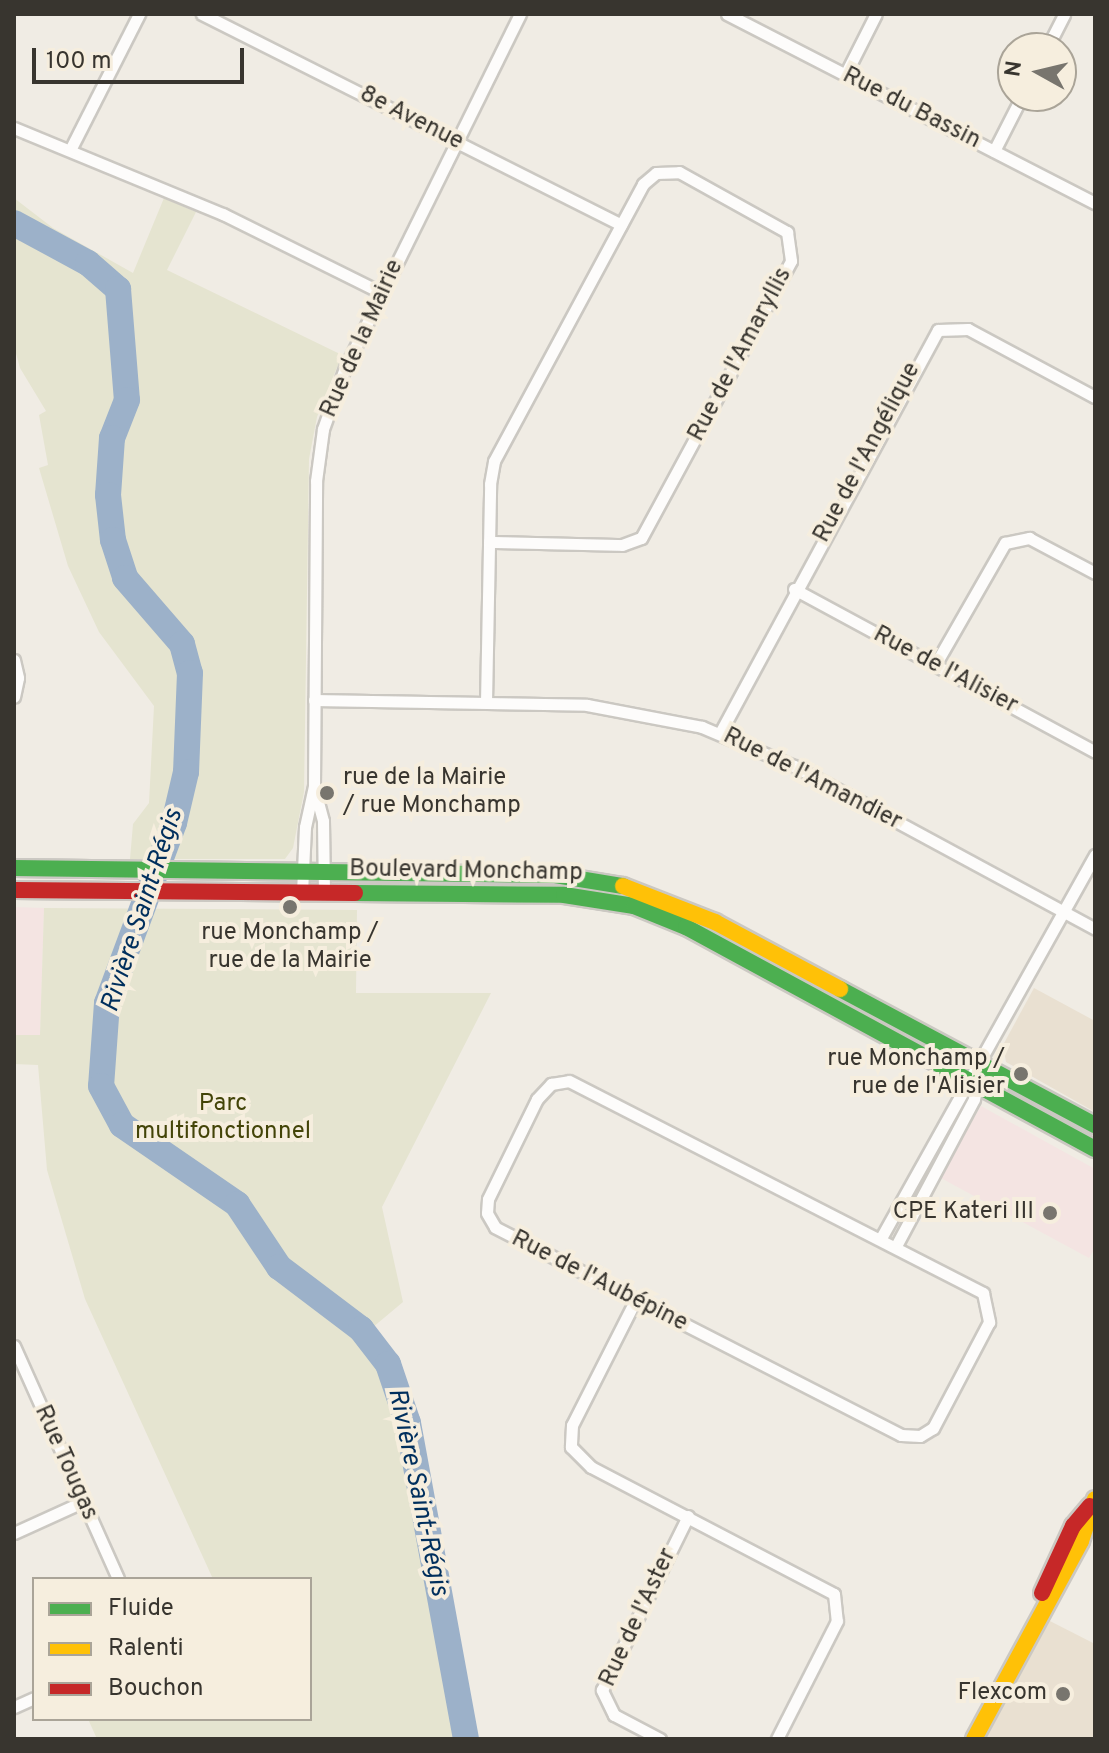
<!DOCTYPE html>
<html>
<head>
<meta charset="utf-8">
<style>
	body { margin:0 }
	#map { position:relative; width:1109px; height:1753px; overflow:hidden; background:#f0ece4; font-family:Overpass,sans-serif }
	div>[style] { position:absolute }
	.commercial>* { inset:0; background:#e9e0d1 }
	.education>* { inset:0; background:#f4e4e2 }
	.green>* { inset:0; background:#e5e4d0 }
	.river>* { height:26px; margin:-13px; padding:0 13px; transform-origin:13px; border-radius:13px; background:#9cb1c9 }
	.roads { filter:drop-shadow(2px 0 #cbc8c2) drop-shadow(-2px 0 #cbc8c2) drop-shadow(0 2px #cbc8c2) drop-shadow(0 -2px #cbc8c2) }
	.street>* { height:11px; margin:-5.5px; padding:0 5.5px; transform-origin:5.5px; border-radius:5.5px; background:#fdfcfb }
	.fast>* { height:16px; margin:-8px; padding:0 8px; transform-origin:8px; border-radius:8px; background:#4caf50 }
	.slow>* { height:16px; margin:-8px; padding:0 8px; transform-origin:8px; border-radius:8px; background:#ffc107 }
	.jam>* { height:16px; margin:-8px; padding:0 8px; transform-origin:8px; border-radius:8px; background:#c62828 }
	.dots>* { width:22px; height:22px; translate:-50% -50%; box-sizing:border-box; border:4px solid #f6eede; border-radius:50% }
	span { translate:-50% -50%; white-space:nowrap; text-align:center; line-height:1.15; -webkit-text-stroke:8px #f6eede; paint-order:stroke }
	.street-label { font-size:24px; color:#38352f }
	.poi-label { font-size:24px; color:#38352f }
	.left { translate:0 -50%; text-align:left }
	.right { translate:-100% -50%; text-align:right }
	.park-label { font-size:24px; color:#434408 }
	.water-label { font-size:26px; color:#002f5d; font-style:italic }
	.frame { position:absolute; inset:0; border:16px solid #38352f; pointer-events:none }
	.legend { position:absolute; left:32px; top:1577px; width:280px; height:144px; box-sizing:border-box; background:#f6eede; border:2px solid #aaa498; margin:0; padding:10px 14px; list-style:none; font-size:24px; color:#38352f }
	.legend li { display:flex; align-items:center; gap:16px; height:40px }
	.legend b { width:40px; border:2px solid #aaa498 }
	.north { position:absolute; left:997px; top:32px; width:80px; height:80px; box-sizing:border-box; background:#f6eede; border:2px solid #aaa498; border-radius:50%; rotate:278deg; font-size:22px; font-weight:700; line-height:32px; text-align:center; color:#38352f }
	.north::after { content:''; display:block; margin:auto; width:28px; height:36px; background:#78756e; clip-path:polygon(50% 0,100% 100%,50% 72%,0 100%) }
	.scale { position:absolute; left:32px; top:48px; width:212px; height:36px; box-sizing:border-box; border:4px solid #38352f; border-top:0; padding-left:10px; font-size:24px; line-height:28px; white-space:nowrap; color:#38352f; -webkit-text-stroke:6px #f6eede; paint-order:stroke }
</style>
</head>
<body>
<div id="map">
	<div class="commercial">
		<div style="clip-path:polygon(1034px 988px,1095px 1021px,1095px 1112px,1006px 1062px,1003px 1045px)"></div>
		<div style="clip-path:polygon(1046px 1619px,1095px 1644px,1095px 1739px,985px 1739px)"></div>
	</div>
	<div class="education">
		<div style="clip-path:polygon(14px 907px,44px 908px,40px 1036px,14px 1035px)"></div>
		<div style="clip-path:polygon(981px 1106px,1095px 1169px,1095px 1248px,1089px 1258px,939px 1177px)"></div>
	</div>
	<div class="green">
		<div style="clip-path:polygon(14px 198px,53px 228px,133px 273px,164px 198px,196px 212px,167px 270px,342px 355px,317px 417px,309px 459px,304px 792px,293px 848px,285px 859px,130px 859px,133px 824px,149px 803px,154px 706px,99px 632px,68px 566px,39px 468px,48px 465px,39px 415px,46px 411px,20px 368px,14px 346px)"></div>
		<div style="clip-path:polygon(44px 908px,357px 910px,356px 993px,491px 993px,382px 1207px,403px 1302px,360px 1338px,388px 1382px,456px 1739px,97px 1739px,88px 1719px,310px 1719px,310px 1579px,213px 1579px,85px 1299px,47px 1170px,38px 1065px,14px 1064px,14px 1035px,40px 1035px)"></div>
	</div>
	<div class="river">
		<div style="left:14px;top:223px;width:84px;rotate:28.4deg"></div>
		<div style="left:88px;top:263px;width:40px;rotate:41deg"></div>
		<div style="left:118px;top:289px;width:111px;rotate:85.4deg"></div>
		<div style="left:127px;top:400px;width:41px;rotate:111.5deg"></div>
		<div style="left:112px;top:438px;width:57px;rotate:94deg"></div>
		<div style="left:108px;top:495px;width:45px;rotate:83.7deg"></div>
		<div style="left:113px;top:540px;width:40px;rotate:72deg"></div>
		<div style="left:125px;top:578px;width:87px;rotate:49.2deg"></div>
		<div style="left:182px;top:644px;width:30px;rotate:75deg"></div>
		<div style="left:190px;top:673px;width:99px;rotate:92.3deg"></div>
		<div style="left:186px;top:772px;width:52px;rotate:103.2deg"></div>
		<div style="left:174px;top:823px;width:192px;rotate:110.4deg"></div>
		<div style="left:107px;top:1003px;width:83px;rotate:94.1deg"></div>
		<div style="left:101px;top:1086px;width:44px;rotate:61.7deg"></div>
		<div style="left:122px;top:1125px;width:140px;rotate:34.5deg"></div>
		<div style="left:237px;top:1204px;width:76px;rotate:56.3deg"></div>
		<div style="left:279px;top:1267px;width:103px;rotate:37.1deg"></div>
		<div style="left:361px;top:1329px;width:44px;rotate:52.4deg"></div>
		<div style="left:388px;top:1364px;width:62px;rotate:71.3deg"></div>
		<div style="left:408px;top:1423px;width:321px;rotate:79.6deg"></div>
	</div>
	<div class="roads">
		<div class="street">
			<div style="left:202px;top:14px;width:469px;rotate:26.7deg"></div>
			<div style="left:727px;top:14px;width:414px;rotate:27.2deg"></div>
			<div style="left:1047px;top:48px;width:38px;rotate:-63deg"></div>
			<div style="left:845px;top:75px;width:68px;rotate:-63.1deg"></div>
			<div style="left:14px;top:128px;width:226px;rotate:22.4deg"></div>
			<div style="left:223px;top:214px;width:178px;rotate:26.4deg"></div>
			<div style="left:70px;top:150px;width:153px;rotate:-63.1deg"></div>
			<div style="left:994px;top:151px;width:62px;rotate:-63deg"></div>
			<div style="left:794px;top:589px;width:342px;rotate:28.4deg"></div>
			<div style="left:14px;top:660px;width:18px;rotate:77deg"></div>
			<div style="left:18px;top:678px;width:19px;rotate:102deg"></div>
			<div style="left:935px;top:665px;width:141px;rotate:-60.2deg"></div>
			<div style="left:1005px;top:543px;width:25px;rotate:-12deg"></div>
			<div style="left:1029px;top:538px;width:75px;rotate:27.9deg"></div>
			<div style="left:314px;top:700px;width:273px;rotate:1deg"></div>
			<div style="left:587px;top:705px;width:117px;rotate:10.8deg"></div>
			<div style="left:702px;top:727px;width:100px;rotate:23deg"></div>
			<div style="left:794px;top:766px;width:342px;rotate:28.4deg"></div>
			<div style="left:486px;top:702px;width:218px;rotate:-88.9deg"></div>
			<div style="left:490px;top:484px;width:23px;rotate:-80deg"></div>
			<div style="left:494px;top:461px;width:315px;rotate:-61.7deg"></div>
			<div style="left:643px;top:184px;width:17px;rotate:-40deg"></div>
			<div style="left:656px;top:173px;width:23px;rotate:-2deg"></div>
			<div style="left:679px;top:172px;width:124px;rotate:29.1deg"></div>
			<div style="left:787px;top:232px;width:29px;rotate:82deg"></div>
			<div style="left:791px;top:261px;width:315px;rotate:118.4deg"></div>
			<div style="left:641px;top:538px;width:20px;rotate:160deg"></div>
			<div style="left:622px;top:545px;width:133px;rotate:-178.7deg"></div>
			<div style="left:720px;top:733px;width:458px;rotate:-61.6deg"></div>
			<div style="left:938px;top:330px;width:30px;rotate:-2deg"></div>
			<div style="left:968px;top:329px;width:144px;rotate:28.2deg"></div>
			<div style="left:314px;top:787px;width:35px;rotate:75deg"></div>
			<div style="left:323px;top:821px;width:72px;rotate:89.2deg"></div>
			<div style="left:302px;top:893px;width:66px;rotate:-87.4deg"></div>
			<div style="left:305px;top:827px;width:42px;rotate:-77.6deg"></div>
			<div style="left:314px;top:786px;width:305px;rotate:-89.6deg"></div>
			<div style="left:316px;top:481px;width:52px;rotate:-82.3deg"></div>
			<div style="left:323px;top:429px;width:65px;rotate:-70.2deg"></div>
			<div style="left:345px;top:368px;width:395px;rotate:-63.7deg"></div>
			<div style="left:569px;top:1081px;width:465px;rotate:27.1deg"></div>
			<div style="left:983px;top:1293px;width:30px;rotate:78deg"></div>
			<div style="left:989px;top:1322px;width:120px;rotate:117.8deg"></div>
			<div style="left:933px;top:1428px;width:15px;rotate:148deg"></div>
			<div style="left:920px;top:1436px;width:19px;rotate:-177deg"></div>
			<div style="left:901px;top:1435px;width:456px;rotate:-152.9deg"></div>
			<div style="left:495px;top:1227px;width:16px;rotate:-120deg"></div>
			<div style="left:487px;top:1213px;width:14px;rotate:-86deg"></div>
			<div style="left:488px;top:1199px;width:111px;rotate:-63.9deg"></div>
			<div style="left:537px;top:1099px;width:21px;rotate:-47deg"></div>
			<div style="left:551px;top:1084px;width:18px;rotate:-9deg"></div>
			<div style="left:881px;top:1238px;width:439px;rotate:-60.8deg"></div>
			<div style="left:896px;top:1246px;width:166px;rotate:-62deg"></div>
			<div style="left:974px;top:1099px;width:19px;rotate:-78deg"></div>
			<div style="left:635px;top:1301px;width:139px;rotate:116.9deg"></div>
			<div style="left:572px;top:1425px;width:22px;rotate:93deg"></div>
			<div style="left:571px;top:1447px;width:28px;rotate:45deg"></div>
			<div style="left:591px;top:1467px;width:274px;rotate:27.6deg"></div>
			<div style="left:834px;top:1594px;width:27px;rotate:84deg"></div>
			<div style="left:837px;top:1621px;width:132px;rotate:117deg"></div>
			<div style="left:14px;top:1346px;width:255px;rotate:65.9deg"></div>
			<div style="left:14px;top:1533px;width:75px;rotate:-24.5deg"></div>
			<div style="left:14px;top:1707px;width:22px;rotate:-24deg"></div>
			<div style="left:660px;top:1739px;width:52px;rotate:-152.4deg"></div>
			<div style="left:614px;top:1715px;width:28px;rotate:-116deg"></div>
			<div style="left:602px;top:1690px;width:194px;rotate:-63.7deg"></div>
		</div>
		<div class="fast">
			<div style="left:14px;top:868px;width:541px;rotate:0.74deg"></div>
			<div style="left:555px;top:875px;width:69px;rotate:9.2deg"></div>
			<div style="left:355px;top:893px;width:209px;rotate:0.5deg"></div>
			<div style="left:564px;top:895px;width:71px;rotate:8.9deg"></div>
			<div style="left:634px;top:906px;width:56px;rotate:22deg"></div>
			<div style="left:686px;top:927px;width:465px;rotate:28.5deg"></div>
			<div style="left:840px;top:989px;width:289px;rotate:28.1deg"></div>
		</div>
		<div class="slow">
			<div style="left:623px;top:886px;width:99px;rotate:21.4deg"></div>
			<div style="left:715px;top:922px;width:142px;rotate:28.2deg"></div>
			<div style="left:974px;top:1739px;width:225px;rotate:-61.6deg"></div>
			<div style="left:1081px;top:1541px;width:44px;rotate:-71.6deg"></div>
		</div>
		<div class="jam">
			<div style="left:14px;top:890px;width:341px;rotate:0.5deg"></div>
			<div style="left:1042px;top:1593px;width:74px;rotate:-65.2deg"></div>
			<div style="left:1073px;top:1526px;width:26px;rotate:-50deg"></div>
		</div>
	</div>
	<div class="dots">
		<div style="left:327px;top:793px;background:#78756e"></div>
		<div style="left:290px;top:907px;background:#78756e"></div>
		<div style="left:1021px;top:1074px;background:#78756e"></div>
		<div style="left:1050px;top:1213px;background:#78756e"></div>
		<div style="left:1063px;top:1694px;background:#78756e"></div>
	</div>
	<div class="street-label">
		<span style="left:911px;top:109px;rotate:27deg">Rue du Bassin</span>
		<span style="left:411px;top:119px;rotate:27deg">8e Avenue</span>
		<span style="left:363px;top:339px;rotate:-66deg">Rue de la Mairie</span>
		<span style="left:741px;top:355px;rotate:-62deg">Rue de l'Amaryllis</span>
		<span style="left:868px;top:453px;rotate:-62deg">Rue de l'Angélique</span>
		<span style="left:945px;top:671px;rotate:28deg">Rue de l'Alisier</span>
		<span style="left:812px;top:780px;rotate:27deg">Rue de l'Amandier</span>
		<span style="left:466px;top:872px;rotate:1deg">Boulevard Monchamp</span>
		<span style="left:599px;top:1282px;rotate:27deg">Rue de l'Aubépine</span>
		<span style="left:65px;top:1463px;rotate:66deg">Rue Tougas</span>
		<span style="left:639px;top:1618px;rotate:-65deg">Rue de l'Aster</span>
	</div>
	<div class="poi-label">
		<span class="left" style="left:343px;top:793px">rue de la Mairie<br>/ rue Monchamp</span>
		<span style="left:290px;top:948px">rue Monchamp /<br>rue de la Mairie</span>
		<span class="right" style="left:1005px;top:1074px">rue Monchamp /<br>rue de l'Alisier</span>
		<span class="right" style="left:1034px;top:1213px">CPE Kateri III</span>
		<span class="right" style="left:1047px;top:1694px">Flexcom</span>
	</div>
	<div class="park-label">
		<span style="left:223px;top:1119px">Parc<br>multifonctionnel</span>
	</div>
	<div class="water-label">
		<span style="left:143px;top:911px;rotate:-72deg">Rivière Saint-Régis</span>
		<span style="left:417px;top:1492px;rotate:78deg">Rivière Saint-Régis</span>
	</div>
	<div class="frame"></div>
	<ul class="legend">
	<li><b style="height:10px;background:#4caf50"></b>Fluide</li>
	<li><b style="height:10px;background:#ffc107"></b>Ralenti</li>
	<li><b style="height:10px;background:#c62828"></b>Bouchon</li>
	</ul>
	<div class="north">N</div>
	<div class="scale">100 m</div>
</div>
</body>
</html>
